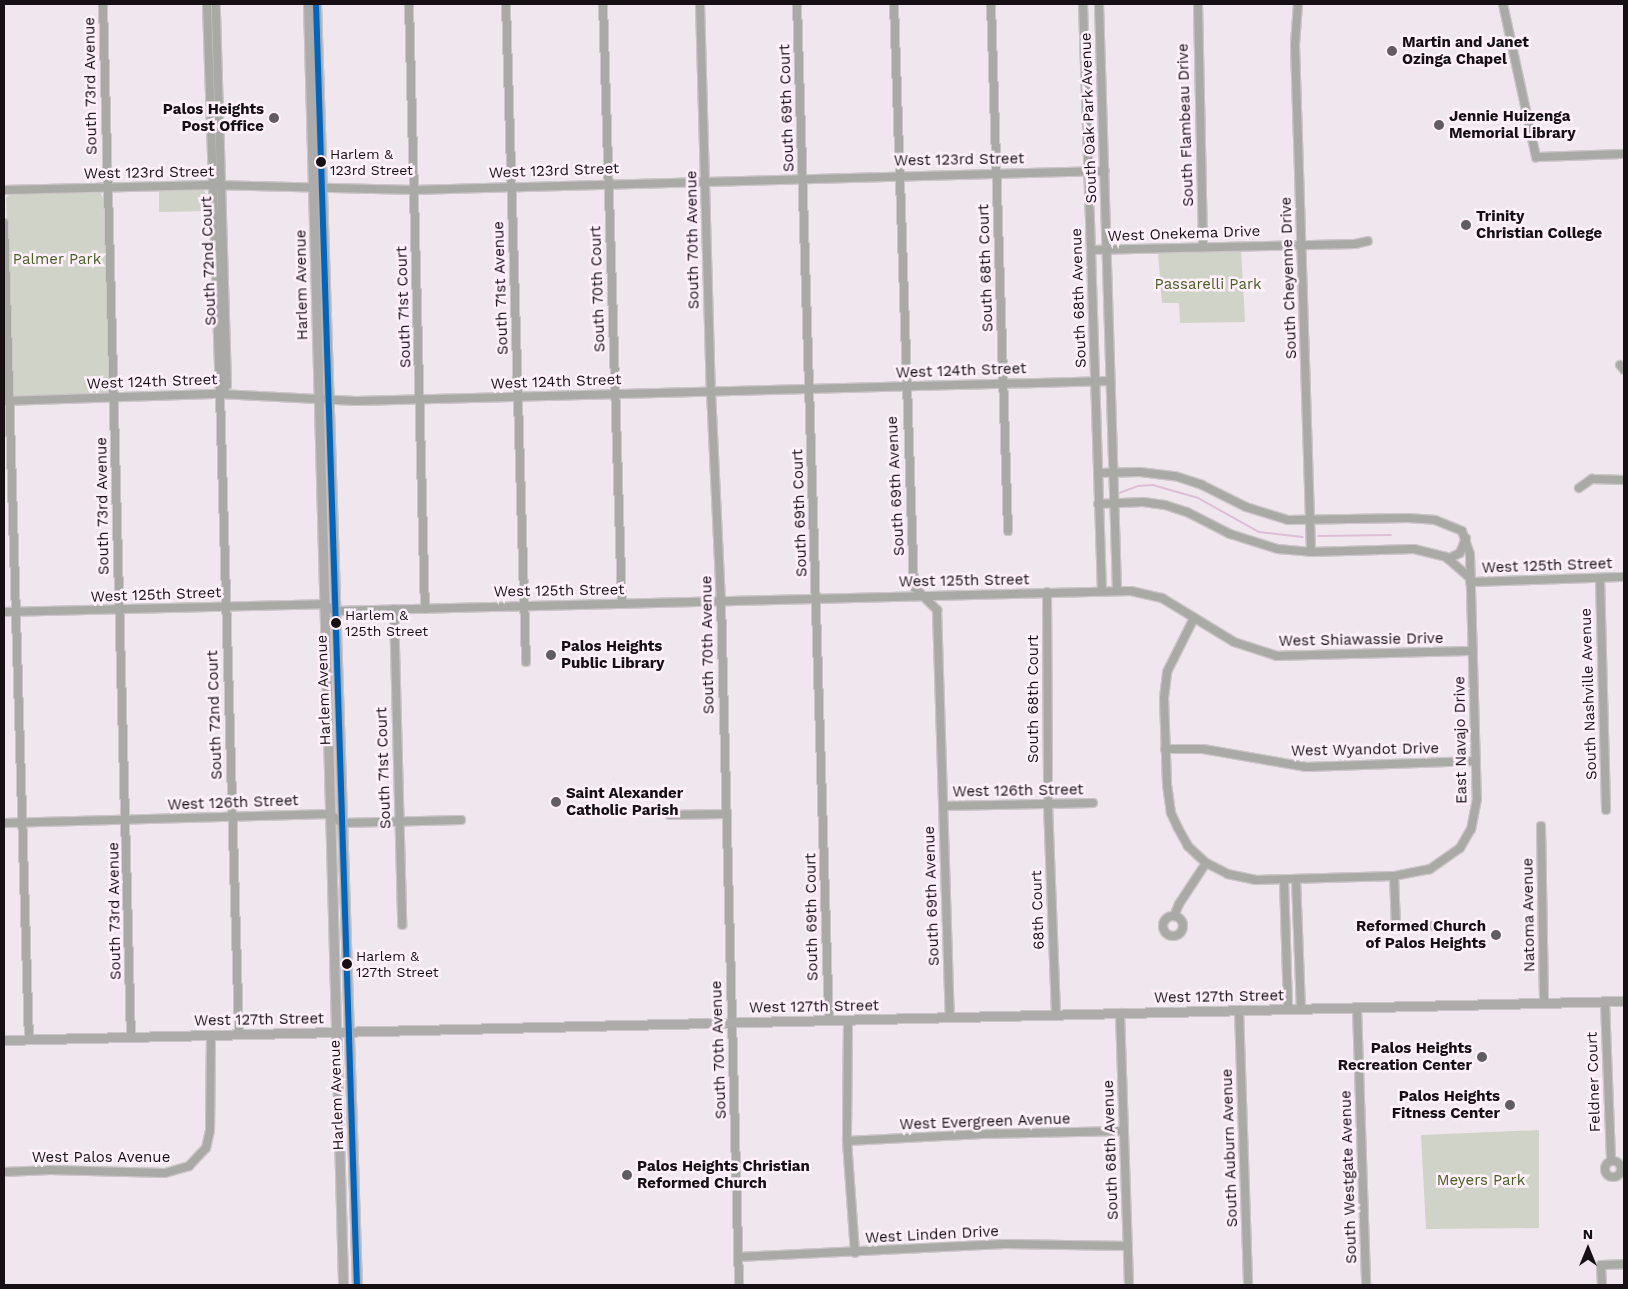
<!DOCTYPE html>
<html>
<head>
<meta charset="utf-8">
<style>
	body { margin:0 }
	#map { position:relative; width:1628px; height:1289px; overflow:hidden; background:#f0e6ed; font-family:"Work Sans",sans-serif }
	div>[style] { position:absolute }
	.green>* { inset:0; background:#d0d3c7 }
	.stream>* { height:2px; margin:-1px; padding:0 1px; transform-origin:1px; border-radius:1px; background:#debed6 }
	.roads { filter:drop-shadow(1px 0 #ccc5c9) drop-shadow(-1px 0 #ccc5c9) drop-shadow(0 1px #ccc5c9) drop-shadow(0 -1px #ccc5c9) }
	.minor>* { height:8px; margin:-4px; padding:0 4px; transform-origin:4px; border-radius:4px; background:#a9aaa6 }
	.minor>.ring { margin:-4px; padding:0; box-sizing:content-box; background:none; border:8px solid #a9aaa6; border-radius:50% }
	.major>* { height:9px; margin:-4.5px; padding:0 4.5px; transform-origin:4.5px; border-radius:4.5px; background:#aeacaa }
	.bus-1>* { height:6px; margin:-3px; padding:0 3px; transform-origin:3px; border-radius:3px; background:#0065bd }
	.dots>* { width:14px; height:14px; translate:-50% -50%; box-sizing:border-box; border:2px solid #fff0fb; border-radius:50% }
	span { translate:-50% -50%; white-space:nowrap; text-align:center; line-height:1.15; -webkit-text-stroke:5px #fff0fb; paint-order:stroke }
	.bus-label { font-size:14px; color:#161014 }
	.left { translate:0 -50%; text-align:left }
	.poi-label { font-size:15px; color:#161014; font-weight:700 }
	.right { translate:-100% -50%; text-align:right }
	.street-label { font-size:15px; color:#161014 }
	.park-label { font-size:15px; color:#476023 }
	.frame { position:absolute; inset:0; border:5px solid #161014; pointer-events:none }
	.north { position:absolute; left:1563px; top:1224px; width:50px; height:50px; -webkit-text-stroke:4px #fff0fb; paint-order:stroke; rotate:0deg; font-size:14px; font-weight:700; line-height:20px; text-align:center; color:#161014 }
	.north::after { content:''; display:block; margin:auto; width:18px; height:22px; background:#161014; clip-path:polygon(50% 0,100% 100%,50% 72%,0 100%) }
</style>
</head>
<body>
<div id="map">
	<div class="green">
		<div style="clip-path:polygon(194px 189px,204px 191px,208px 196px,208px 211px,159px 212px,159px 190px)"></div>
		<div style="clip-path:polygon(100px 191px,105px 203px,109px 392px,104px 395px,14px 396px,6px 198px,11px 193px)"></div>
		<div style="clip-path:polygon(1241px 250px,1245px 322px,1180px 323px,1179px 303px,1162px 303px,1158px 252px)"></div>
		<div style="clip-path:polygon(1539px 1130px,1539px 1228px,1426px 1229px,1421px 1135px)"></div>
	</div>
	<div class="stream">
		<div style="left:1119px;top:493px;width:20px;rotate:-20deg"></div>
		<div style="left:1138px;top:486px;width:15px;rotate:-4deg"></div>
		<div style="left:1153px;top:485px;width:47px;rotate:16.1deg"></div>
		<div style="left:1198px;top:498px;width:70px;rotate:29.1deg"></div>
		<div style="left:1259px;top:532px;width:44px;rotate:6.5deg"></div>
		<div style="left:1318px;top:536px;width:73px;rotate:-0.8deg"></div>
	</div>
	<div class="roads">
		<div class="minor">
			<div style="left:103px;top:4px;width:1033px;rotate:88.45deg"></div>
			<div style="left:207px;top:4px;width:390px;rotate:88.1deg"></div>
			<div style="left:220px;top:394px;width:11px;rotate:-52deg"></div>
			<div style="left:227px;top:385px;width:381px;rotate:-91.7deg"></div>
			<div style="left:409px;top:4px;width:605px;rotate:88.49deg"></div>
			<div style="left:506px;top:4px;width:658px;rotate:88.26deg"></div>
			<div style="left:603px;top:4px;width:600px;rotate:88.19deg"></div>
			<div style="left:700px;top:4px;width:387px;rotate:88.4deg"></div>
			<div style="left:711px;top:391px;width:210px;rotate:87.3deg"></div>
			<div style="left:721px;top:601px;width:684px;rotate:88.49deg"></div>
			<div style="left:797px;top:4px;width:1017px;rotate:88.2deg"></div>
			<div style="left:894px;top:4px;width:583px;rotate:88.04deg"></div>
			<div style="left:914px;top:587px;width:33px;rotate:45deg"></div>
			<div style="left:937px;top:610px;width:407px;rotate:88.2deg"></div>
			<div style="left:991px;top:4px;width:527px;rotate:88.15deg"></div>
			<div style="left:1083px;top:4px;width:587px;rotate:88.15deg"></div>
			<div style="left:1099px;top:4px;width:587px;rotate:88.24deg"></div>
			<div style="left:1198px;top:4px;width:242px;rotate:88.8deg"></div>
			<div style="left:1298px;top:4px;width:41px;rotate:94.2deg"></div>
			<div style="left:1295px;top:45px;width:507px;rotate:88.19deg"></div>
			<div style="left:1503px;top:4px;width:157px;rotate:77.8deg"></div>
			<div style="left:1536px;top:157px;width:88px;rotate:-2deg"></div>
			<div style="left:4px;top:190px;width:208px;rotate:-1.4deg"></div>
			<div style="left:212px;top:185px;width:202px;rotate:1.4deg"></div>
			<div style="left:414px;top:190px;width:691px;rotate:-1.58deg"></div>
			<div style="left:4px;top:223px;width:817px;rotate:88.25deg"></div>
			<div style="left:1091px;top:250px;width:264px;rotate:-1.3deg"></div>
			<div style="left:1355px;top:244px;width:13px;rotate:-13deg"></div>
			<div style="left:1620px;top:365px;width:6px;rotate:51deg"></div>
			<div style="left:220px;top:394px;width:641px;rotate:88.3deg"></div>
			<div style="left:4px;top:401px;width:216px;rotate:-1.9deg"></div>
			<div style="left:220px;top:394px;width:136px;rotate:2.9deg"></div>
			<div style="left:356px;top:401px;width:754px;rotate:-1.52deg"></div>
			<div style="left:1098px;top:473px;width:42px;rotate:-1.4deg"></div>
			<div style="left:1140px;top:472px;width:35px;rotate:7deg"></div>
			<div style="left:1175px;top:476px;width:28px;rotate:18deg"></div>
			<div style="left:1202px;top:485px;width:49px;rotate:26.6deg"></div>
			<div style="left:1246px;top:507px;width:44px;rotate:17.2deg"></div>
			<div style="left:1288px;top:520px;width:120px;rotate:-1deg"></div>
			<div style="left:1408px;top:518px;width:27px;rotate:4deg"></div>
			<div style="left:1435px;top:520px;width:29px;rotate:22deg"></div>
			<div style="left:1462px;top:531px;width:24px;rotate:71deg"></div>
			<div style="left:1470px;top:554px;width:245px;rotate:88.4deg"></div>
			<div style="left:1477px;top:799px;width:31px;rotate:101deg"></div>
			<div style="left:1471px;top:829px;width:22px;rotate:120deg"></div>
			<div style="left:1460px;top:848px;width:37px;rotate:145deg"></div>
			<div style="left:1430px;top:869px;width:37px;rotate:169deg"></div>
			<div style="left:1394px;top:876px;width:138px;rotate:178.3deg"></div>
			<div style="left:1256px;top:880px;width:29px;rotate:-168deg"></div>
			<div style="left:1228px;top:874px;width:25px;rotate:-153deg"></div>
			<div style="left:1206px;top:863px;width:25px;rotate:-137deg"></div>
			<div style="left:1188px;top:846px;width:21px;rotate:-119deg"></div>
			<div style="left:1178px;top:828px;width:17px;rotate:-115deg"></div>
			<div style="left:1171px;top:813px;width:29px;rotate:-98deg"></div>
			<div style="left:1167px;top:784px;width:86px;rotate:-92deg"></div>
			<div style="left:1164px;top:698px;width:26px;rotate:-83deg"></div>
			<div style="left:1167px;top:672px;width:60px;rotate:-63.4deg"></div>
			<div style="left:1579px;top:488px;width:16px;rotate:-35deg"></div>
			<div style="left:1592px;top:479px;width:32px;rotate:2deg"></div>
			<div style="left:1098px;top:504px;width:45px;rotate:-2.5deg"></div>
			<div style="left:1143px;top:502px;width:22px;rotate:8deg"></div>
			<div style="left:1165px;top:505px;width:23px;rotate:18deg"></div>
			<div style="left:1187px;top:512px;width:48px;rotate:27.1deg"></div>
			<div style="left:1230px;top:534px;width:50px;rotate:17.4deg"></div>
			<div style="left:1278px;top:549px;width:33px;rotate:5deg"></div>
			<div style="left:1311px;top:552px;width:103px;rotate:-1.7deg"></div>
			<div style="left:1414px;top:549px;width:33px;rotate:14deg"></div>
			<div style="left:1446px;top:557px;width:30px;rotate:41deg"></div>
			<div style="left:1448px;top:559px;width:13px;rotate:-27deg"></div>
			<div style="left:1460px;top:553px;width:16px;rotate:-68deg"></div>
			<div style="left:1600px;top:578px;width:232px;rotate:88.5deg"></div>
			<div style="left:1470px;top:582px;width:154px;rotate:-1.9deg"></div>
			<div style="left:1047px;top:592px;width:213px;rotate:89.7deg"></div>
			<div style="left:1048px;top:805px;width:210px;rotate:87.8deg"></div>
			<div style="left:394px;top:609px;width:316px;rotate:88.5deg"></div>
			<div style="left:4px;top:612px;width:319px;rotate:-1.4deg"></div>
			<div style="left:323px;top:604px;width:14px;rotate:30deg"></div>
			<div style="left:335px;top:611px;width:796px;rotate:-1.44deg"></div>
			<div style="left:1131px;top:591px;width:32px;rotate:13deg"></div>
			<div style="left:1162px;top:598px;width:84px;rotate:31.4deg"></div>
			<div style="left:1234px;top:642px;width:45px;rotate:18deg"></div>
			<div style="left:1277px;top:656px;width:196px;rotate:-1.5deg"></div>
			<div style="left:1165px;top:749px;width:38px"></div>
			<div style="left:1203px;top:749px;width:105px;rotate:9.9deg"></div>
			<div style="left:1306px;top:767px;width:170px;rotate:-2deg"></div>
			<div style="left:944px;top:806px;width:149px;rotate:-1.2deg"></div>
			<div style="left:670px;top:815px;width:55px;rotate:-1deg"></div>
			<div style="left:4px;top:823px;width:326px;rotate:-1.6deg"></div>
			<div style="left:330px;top:814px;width:15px;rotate:37deg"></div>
			<div style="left:342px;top:823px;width:119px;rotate:-1.4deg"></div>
			<div style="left:1541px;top:826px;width:177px;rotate:89deg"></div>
			<div style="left:1394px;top:876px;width:50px;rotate:87.7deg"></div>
			<div style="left:1396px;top:926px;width:43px"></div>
			<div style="left:1296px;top:879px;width:130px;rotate:87.8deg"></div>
			<div style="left:1284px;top:880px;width:129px;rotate:88.2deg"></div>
			<div class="ring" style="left:1163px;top:916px;width:12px;height:12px"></div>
			<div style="left:1174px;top:916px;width:13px;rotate:-67deg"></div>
			<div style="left:1179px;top:904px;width:49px;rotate:-56.6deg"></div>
			<div style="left:1605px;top:1002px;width:159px;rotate:87.8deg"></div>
			<div style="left:1357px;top:1008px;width:277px;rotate:88.1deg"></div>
			<div style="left:1239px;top:1010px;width:275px;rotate:88.1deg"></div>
			<div style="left:1120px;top:1013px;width:272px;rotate:88.1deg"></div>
			<div style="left:848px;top:1020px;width:121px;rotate:90.5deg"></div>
			<div style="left:847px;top:1141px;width:112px;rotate:85.9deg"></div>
			<div style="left:847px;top:1141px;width:136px;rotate:-2.9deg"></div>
			<div style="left:983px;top:1134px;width:141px;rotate:-1.2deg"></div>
			<div class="ring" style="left:1605px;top:1161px;width:8px;height:8px"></div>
			<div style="left:4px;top:1172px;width:46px;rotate:-2.5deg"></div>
			<div style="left:50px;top:1170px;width:115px;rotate:1.5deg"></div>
			<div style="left:165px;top:1173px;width:25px;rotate:-16deg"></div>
			<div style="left:189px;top:1166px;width:25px;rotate:-47deg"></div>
			<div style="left:206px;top:1148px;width:18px;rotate:-77deg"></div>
			<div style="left:210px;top:1130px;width:95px;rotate:-89.4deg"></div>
			<div style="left:738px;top:1257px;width:267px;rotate:-2.8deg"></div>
			<div style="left:1005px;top:1244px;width:123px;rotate:0.9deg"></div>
			<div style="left:1602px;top:1285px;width:20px;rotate:-93deg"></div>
			<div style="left:1601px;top:1265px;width:23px;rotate:-2deg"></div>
		</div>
		<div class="major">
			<div style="left:308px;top:4px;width:1281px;rotate:88.43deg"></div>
			<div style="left:316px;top:4px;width:1282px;rotate:88.17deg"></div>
			<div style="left:4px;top:1040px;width:1620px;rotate:-1.38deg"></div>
		</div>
	</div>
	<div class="bus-1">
		<div style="left:316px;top:4px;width:1282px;rotate:88.17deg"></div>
	</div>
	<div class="dots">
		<div style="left:1392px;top:51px;background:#625b60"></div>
		<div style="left:274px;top:118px;background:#625b60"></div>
		<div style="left:1439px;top:125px;background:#625b60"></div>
		<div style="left:321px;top:162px;background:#161014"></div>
		<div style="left:1466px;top:225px;background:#625b60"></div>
		<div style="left:336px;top:623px;background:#161014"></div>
		<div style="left:551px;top:655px;background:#625b60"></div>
		<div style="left:556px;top:802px;background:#625b60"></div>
		<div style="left:1496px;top:935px;background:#625b60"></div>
		<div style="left:347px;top:964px;background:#161014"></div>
		<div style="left:1482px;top:1057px;background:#625b60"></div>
		<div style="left:1510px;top:1105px;background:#625b60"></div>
		<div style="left:627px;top:1175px;background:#625b60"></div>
	</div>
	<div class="bus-label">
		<span class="left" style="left:330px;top:162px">Harlem &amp;<br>123rd Street</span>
		<span class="left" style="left:345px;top:623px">Harlem &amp;<br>125th Street</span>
		<span class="left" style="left:356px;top:964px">Harlem &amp;<br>127th Street</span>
	</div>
	<div class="poi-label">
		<span class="left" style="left:1402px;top:51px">Martin and Janet<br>Ozinga Chapel</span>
		<span class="right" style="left:264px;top:118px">Palos Heights<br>Post Office</span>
		<span class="left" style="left:1449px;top:125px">Jennie Huizenga<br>Memorial Library</span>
		<span class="left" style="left:1476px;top:225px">Trinity<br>Christian College</span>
		<span class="left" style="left:561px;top:655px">Palos Heights<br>Public Library</span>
		<span class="left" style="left:566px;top:802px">Saint Alexander<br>Catholic Parish</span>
		<span class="right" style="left:1486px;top:935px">Reformed Church<br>of Palos Heights</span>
		<span class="right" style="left:1472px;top:1057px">Palos Heights<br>Recreation Center</span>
		<span class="right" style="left:1500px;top:1105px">Palos Heights<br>Fitness Center</span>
		<span class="left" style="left:637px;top:1175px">Palos Heights Christian<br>Reformed Church</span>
	</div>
	<div class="street-label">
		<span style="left:91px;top:86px;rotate:-91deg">South 73rd Avenue</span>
		<span style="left:787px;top:108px;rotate:-92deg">South 69th Court</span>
		<span style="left:1089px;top:118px;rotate:-92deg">South Oak Park Avenue</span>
		<span style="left:1186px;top:125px;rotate:-92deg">South Flambeau Drive</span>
		<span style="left:959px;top:160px;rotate:-1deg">West 123rd Street</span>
		<span style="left:554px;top:171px;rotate:-2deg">West 123rd Street</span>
		<span style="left:149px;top:173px;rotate:-1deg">West 123rd Street</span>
		<span style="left:1184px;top:234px;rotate:-2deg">West Onekema Drive</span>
		<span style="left:693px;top:240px;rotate:-91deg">South 70th Avenue</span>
		<span style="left:209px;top:261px;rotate:-92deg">South 72nd Court</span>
		<span style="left:986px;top:268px;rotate:-92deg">South 68th Court</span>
		<span style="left:1289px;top:278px;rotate:-92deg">South Cheyenne Drive</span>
		<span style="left:302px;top:285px;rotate:-91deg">Harlem Avenue</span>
		<span style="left:501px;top:288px;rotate:-92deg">South 71st Avenue</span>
		<span style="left:598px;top:289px;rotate:-92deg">South 70th Court</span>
		<span style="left:1079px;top:298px;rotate:-92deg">South 68th Avenue</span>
		<span style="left:404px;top:307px;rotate:-92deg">South 71st Court</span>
		<span style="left:961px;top:371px;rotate:-2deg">West 124th Street</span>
		<span style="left:152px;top:382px;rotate:-2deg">West 124th Street</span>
		<span style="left:556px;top:382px;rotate:-2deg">West 124th Street</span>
		<span style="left:896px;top:486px;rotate:-93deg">South 69th Avenue</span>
		<span style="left:103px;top:506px;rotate:-91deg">South 73rd Avenue</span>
		<span style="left:800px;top:513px;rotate:-92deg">South 69th Court</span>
		<span style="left:1547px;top:566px;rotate:-2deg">West 125th Street</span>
		<span style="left:964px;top:581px;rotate:-1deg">West 125th Street</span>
		<span style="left:559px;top:591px;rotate:-1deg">West 125th Street</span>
		<span style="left:156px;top:595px;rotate:-2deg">West 125th Street</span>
		<span style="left:1361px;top:640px;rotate:-1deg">West Shiawassie Drive</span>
		<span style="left:708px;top:645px;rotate:-91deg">South 70th Avenue</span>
		<span style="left:324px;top:690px;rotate:-92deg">Harlem Avenue</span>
		<span style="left:1589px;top:694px;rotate:-92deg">South Nashville Avenue</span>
		<span style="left:1034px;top:699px;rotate:-90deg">South 68th Court</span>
		<span style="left:215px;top:715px;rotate:-92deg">South 72nd Court</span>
		<span style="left:1461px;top:740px;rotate:-91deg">East Navajo Drive</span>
		<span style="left:1365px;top:750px;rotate:-1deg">West Wyandot Drive</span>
		<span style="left:384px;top:768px;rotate:-92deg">South 71st Court</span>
		<span style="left:1018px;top:791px;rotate:-1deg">West 126th Street</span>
		<span style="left:233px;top:803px;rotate:-2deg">West 126th Street</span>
		<span style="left:932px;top:896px;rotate:-92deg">South 69th Avenue</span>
		<span style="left:1038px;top:910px;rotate:-92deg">68th Court</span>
		<span style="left:115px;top:911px;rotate:-91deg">South 73rd Avenue</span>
		<span style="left:1529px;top:915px;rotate:-91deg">Natoma Avenue</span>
		<span style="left:812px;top:917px;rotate:-91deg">South 69th Court</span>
		<span style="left:1219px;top:997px;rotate:-1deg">West 127th Street</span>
		<span style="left:814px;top:1007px;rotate:-1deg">West 127th Street</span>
		<span style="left:259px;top:1020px;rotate:-1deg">West 127th Street</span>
		<span style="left:719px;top:1050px;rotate:-92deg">South 70th Avenue</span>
		<span style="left:1594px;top:1082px;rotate:-92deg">Feldner Court</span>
		<span style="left:337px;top:1095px;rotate:-92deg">Harlem Avenue</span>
		<span style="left:985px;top:1122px;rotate:-2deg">West Evergreen Avenue</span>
		<span style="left:1230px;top:1148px;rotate:-92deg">South Auburn Avenue</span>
		<span style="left:1111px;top:1150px;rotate:-92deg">South 68th Avenue</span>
		<span style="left:101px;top:1158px">West Palos Avenue</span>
		<span style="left:1349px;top:1177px;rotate:-92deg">South Westgate Avenue</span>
		<span style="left:932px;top:1235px;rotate:-3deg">West Linden Drive</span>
	</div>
	<div class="park-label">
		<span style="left:57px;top:260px">Palmer Park</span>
		<span style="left:1208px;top:285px">Passarelli Park</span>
		<span style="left:1481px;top:1181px">Meyers Park</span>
	</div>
	<div class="frame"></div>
	<div class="north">N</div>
</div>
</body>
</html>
